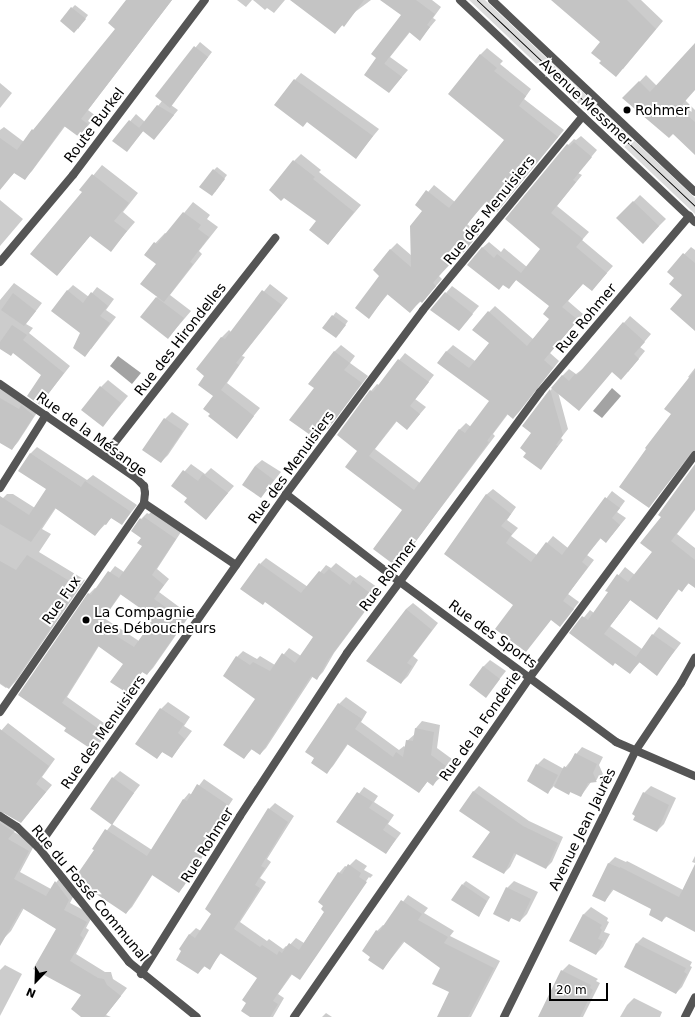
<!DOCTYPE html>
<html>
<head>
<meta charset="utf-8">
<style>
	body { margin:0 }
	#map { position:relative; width:695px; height:1017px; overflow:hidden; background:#fff; font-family:"DejaVu Sans",sans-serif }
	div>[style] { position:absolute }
	.green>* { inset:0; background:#dcdcdc }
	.water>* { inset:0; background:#a3a3a3 }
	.shadow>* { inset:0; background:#0003 }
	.building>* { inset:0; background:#c4c4c4 }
	.street>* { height:8px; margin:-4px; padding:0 4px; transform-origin:4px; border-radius:4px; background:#555 }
	.tram>* { height:1px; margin:-0.5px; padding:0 0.5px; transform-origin:0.5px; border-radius:0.5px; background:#000 }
	.dots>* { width:11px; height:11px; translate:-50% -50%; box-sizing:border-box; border:2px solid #fff; border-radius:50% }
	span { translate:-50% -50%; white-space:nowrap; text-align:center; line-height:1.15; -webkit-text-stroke:4px #fff; paint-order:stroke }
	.street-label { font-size:14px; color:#000 }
	.poi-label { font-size:14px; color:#000 }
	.left { translate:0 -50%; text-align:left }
	.north { position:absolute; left:16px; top:961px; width:40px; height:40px; -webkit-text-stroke:3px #fff; paint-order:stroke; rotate:203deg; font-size:11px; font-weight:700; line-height:16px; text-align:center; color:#000 }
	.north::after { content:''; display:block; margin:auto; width:14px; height:18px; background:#000; clip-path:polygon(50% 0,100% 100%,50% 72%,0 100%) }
	.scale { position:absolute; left:549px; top:983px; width:59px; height:18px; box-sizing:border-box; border:2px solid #000; border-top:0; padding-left:5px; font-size:12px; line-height:14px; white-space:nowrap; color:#000; -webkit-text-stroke:3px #fff; paint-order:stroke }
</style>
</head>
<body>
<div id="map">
	<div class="green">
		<div style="clip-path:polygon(469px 0,485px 0,695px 198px,695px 214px)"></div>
	</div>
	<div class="water">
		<div style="clip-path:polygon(118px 356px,141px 373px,132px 384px,110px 366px)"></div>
		<div style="clip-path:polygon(612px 388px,621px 396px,602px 418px,593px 411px)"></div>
	</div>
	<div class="shadow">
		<div style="clip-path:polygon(128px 0,172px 0,88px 110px,96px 116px,87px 127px,79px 135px,66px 125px,32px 171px,24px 179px,15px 172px,7px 180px,0 180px,0 130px,4px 127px,24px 142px,117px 29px)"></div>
		<div style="clip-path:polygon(237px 0,252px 0,246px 7px)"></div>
		<div style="clip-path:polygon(253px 0,285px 0,274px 13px,267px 8px,265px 10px)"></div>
		<div style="clip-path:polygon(291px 0,371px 0,355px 12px,335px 33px)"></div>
		<div style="clip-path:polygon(408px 0,432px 0,441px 7px,433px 18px,436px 20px,420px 39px,410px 32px,390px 57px,408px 70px,389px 92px,378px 58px,403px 14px)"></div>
		<div style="clip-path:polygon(553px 0,641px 0,663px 21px,623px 69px,602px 61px,602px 42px)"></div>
		<div style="clip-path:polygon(75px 5px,88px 15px,78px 29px,72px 8px)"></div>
		<div style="clip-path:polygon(200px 42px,212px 52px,171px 105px,178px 110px,159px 133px,144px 130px,127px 151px,114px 141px,136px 114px,145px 122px,162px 101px,156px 96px)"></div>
		<div style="clip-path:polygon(695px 45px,695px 89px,685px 100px,695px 110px,695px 154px,673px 133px,624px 98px,646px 75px,657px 86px)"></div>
		<div style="clip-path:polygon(487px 48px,503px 61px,500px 64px,531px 89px,524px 99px,564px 130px,503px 204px,486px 202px,467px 224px,479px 234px,439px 276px,442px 279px,428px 295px,410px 311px,388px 294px,369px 317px,380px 276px,390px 250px,397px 243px,412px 256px,424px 211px,417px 205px,434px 185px,455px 202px,505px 140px,480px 55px)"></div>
		<div style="clip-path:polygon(301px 73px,379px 129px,356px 157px,295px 80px)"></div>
		<div style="clip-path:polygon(0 83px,12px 93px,0 108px)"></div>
		<div style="clip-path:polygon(581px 136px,597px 150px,578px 173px,582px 175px,557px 206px,589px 232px,582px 240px,613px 266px,598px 283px,583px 283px,568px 301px,583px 314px,550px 353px,559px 361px,519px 412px,513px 418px,508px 414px,493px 434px,495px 436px,397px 566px,404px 510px,358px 450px,338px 435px,371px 391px,377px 384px,379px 385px,405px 353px,434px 375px,415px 399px,426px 407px,407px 429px,397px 421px,375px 449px,420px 483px,460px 429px,466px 423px,471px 427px,490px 401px,446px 352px,453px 345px,475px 361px,490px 343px,489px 312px,495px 306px,533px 339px,551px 319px,550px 306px,517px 279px,509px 287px,482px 248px,489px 242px,501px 252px,504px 248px,527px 267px,541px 249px,568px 145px,574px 139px,576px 140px)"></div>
		<div style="clip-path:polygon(301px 154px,321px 170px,319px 172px,361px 205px,328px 244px,317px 221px,294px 161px)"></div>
		<div style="clip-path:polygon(102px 165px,138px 193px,123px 212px,135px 222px,111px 250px,91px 235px,57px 275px,83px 192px,81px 190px)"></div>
		<div style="clip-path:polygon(217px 167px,227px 175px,215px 192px,214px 170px)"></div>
		<div style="clip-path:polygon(640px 195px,666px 219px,650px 235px,618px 218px)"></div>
		<div style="clip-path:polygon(0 200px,23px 219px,0 246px)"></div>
		<div style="clip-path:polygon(193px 202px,210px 215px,207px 219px,218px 227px,199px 251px,202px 254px,170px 295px,191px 311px,168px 338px,142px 317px,158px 296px,158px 264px,145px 254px,165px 233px,167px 234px)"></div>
		<div style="clip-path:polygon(691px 247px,695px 250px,695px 310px,684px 295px,675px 278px,668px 272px)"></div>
		<div style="clip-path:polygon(14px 283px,42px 303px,26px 324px,33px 328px,29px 333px,70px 366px,40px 404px,42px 374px,14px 352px,0 347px,0 300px)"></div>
		<div style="clip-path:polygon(270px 284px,288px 298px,242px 356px,245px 357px,227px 383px,260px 408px,237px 437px,211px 414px,214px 396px,206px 376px,197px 369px,222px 337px,229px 330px,231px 332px)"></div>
		<div style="clip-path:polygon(73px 285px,89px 297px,97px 287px,114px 299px,106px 310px,116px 317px,91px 349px,81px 333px,67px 291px)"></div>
		<div style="clip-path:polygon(452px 286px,479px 306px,459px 330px,446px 293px)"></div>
		<div style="clip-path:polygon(336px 312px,348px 321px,339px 334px,324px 328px)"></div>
		<div style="clip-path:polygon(630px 316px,651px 334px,640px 347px,645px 351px,628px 372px,612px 371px,558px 392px,568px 429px,561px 438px,563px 440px,541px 468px,528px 452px,533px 432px,523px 425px,562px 376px,569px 369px,576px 374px,584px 368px)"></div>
		<div style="clip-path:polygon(341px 345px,355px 356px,350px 363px,368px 376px,334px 421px,328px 427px,323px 424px,313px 436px,315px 388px,334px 352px)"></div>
		<div style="clip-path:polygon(695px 368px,695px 449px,649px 507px,673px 414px,690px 378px,688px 377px)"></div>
		<div style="clip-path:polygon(108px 380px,128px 396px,103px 426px,101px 387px)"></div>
		<div style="clip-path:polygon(0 387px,40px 408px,18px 442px,12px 449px,0 442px)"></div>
		<div style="clip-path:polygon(172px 412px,189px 424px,168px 455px,161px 462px,165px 419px)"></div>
		<div style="clip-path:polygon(37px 447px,87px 480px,93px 475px,137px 505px,122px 524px,112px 517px,95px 535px,56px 508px,42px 529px,51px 534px,39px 552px,85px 580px,16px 681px,9px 688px,7px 687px,6px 688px,0 684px,0 501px,7px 494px,13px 494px,35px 508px,48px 489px,20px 471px,31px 453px)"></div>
		<div style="clip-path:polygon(262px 460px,281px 472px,261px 497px,255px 466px)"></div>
		<div style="clip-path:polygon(191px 464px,205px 474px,211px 468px,234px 486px,206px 518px,188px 498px,172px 486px)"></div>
		<div style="clip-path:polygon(695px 466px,695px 510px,677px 534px,695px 548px,695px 587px,689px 583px,682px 591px,679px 589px,657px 619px,631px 599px,610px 626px,642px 649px,659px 627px,681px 643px,657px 674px,640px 662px,630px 673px,571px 633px,590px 610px,594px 613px,609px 592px,607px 590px,625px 567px,635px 575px,653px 551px,662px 517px)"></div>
		<div style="clip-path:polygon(493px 489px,516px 507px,507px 520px,518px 528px,511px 536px,537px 555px,553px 536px,568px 548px,612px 491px,625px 501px,617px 512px,626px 518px,612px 535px,601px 538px,587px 555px,594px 560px,568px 594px,579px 602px,560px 626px,551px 619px,526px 651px,486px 495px)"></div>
		<div style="clip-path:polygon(evenodd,151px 512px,181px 532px,157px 569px,169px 579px,159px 592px,190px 615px,153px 668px,147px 674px,143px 671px,127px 692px,124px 664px,99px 646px,67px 697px,111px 728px,94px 750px,68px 728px,20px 695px,89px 594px,95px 588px,97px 589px,115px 566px,124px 572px,143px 546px,142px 537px,133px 531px,141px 519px,147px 513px,149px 514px,151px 512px,121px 594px,149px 613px,152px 622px,139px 641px,104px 618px,121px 594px)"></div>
		<div style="clip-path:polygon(266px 558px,308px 587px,326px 565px,331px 568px,336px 563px,356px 578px,360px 575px,381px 590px,334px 653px,323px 672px,317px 678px,313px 676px,266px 748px,260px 754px,252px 749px,244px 758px,256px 698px,237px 657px,243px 651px,257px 659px,260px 656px,275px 665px,289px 648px,301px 656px,314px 636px,260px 564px)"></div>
		<div style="clip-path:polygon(413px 603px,438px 623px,413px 656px,418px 660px,408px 676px,401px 683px,406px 609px)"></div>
		<div style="clip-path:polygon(490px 660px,506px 671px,486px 696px,483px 667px)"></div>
		<div style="clip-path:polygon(346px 697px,367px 712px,361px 722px,399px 750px,404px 746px,406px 748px,407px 741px,415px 734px,416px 728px,422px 721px,440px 725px,437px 748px,452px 759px,440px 778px,433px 784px,428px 781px,419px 792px,348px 744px,333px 766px,326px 773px,339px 704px)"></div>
		<div style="clip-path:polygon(168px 702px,190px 717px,184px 726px,192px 731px,172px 757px,163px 751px,157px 758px,161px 709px)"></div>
		<div style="clip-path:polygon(8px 723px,55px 759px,42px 777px,52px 785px,27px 815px,2px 810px,4px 814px,20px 824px,14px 832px,35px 844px,20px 872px,51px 889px,62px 875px,75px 893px,70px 903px,93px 915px,86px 928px,89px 930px,76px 954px,105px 972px,111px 972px,113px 979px,127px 988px,106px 1015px,111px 1017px,83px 1017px,83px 995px,57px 929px,24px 908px,11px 931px,4px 938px,0 936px,0 732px)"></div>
		<div style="clip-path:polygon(582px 747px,603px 757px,599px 765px,603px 774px,596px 781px,591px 782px,581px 796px,571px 791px,569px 794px,554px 786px,548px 792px,537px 765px,544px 758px,564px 769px)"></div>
		<div style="clip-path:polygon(120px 771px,140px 785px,111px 823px,92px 809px,113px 778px)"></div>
		<div style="clip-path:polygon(204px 779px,233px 799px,207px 839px,212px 842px,184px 886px,179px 892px,153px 874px,132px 907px,126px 913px,93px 848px,112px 824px,152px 850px,184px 799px,189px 793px,192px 795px)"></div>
		<div style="clip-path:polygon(479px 786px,529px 821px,563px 837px,552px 862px,546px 868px,517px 853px,510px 867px,504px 873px,491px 831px,473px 792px)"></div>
		<div style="clip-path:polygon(651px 786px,676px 798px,664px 824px,657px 831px,644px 793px)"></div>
		<div style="clip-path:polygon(364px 787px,378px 796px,374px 802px,394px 815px,388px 824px,401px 833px,386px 853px,338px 822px)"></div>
		<div style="clip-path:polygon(275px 803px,294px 816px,267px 859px,271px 862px,260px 878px,266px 882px,240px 922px,267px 941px,269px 939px,283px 949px,286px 946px,288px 947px,296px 938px,304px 943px,325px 911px,339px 873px,345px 866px,348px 867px,356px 859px,367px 866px,364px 870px,373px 875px,370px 878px,369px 877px,303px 972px,305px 972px,299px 978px,293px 973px,278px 994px,284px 998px,273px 1017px,252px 1017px,247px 1002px,258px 978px,221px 953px,209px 969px,205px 966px,198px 973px,189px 935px,196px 928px,201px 931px,213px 913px,269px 809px)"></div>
		<div style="clip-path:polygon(695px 856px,695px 863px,692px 862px)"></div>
		<div style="clip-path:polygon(615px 857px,626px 862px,627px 861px,683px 890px,695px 886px,695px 931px,667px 916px,662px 921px,653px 909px,614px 889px,605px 901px,593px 896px,609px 863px)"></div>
		<div style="clip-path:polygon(466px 881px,490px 897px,479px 916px,463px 884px)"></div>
		<div style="clip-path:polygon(514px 881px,538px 892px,527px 914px,520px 921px,512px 917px,509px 920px,507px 888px)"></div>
		<div style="clip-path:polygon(408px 895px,428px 908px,424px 913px,454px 931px,450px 936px,500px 961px,471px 1017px,438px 1017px,450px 992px,442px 967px,405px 941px,383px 969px,377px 931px,383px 925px,385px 926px)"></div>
		<div style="clip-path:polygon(591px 907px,608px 918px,607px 921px,609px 922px,604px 932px,610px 934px,603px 947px,596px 954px,570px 941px,584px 914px)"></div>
		<div style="clip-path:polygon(643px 937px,692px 962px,690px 966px,692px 967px,682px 987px,676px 993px,626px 967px,637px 943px)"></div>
		<div style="clip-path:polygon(569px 964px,598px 979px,596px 981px,600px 983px,583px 1017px,543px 1017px,562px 971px)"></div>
		<div style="clip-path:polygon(5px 965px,22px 974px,0 1016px,0 970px)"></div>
		<div style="clip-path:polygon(634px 998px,662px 1012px,660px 1017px,620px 1017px,627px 1005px)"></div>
		<div style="clip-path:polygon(326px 1013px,332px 1017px,322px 1017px)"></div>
	</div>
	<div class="building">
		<div style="clip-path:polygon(126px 0,172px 0,81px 119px,88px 124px,79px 137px,64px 126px,25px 180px,14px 173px,0 190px,0 138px,17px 150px,32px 129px,33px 130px,115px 29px,108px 23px)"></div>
		<div style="clip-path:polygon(290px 0,364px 0,344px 27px,342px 25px,335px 34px)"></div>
		<div style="clip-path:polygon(380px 0,416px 0,435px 14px,427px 25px,430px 27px,420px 41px,409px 32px,384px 64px,382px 62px,402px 77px,389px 93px,364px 75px,376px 58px,371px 54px,401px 15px)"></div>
		<div style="clip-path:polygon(551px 0,627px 0,656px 29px,616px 77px,599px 63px,601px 61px,591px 53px,600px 42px)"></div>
		<div style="clip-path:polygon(71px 7px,86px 19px,74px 33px,60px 21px)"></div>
		<div style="clip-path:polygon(695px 43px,695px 90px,679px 108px,695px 122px,695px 155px,673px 134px,669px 138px,622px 98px,639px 81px,650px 92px)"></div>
		<div style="clip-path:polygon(194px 46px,208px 57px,170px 108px,155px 96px)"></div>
		<div style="clip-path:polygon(480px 54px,497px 68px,494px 71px,526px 96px,519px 106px,558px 137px,497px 212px,485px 202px,462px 231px,473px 241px,459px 258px,456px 256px,433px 283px,436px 286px,422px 303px,420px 301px,410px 313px,387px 294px,369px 319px,355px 308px,379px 276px,373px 270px,390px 249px,411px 267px,410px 226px,422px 211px,415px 205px,426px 190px,449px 208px,504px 140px,448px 94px)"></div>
		<div style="clip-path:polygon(294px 79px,373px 136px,356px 159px,307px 122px,303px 127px,274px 105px)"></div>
		<div style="clip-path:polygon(157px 105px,174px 115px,154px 140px,139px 128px)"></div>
		<div style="clip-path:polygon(129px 120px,143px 131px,127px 152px,112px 141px)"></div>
		<div style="clip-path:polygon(574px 142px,592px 157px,573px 180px,576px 182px,551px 213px,583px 239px,576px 247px,607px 273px,592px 291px,583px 284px,562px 307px,578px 320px,544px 360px,553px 368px,513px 419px,507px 414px,487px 441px,489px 442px,397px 567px,373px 549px,402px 510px,345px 467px,357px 451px,337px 435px,370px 390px,373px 392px,398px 359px,429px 382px,410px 406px,420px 414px,407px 430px,396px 421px,369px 456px,414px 490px,459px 429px,465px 433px,489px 401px,437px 363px,446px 351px,469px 368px,489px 343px,472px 330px,488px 311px,527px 346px,549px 319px,543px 314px,549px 306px,516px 280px,509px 289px,503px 285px,499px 290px,467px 265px,482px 247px,494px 258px,497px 254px,521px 273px,540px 249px,505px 219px,567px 144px,570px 146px)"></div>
		<div style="clip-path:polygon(293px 160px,315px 177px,313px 179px,354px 212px,328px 245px,309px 230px,316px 221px,284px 198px,281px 201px,269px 190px)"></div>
		<div style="clip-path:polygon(213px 169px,225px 179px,212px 196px,199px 187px)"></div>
		<div style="clip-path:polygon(92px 174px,129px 203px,114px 221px,127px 231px,111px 252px,90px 236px,57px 276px,30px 254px,82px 192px,79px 190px)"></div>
		<div style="clip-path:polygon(633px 201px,659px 226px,643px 244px,616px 218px)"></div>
		<div style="clip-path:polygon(183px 212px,201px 225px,198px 229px,209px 237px,190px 262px,193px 264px,164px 302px,140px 284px,156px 264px,144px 255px,154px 242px,157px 244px)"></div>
		<div style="clip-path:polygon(683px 253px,695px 263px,695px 331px,670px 309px,682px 295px,669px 284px,674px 278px,667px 272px)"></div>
		<div style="clip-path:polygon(67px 290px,83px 303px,91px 292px,108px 306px,100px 316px,110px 323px,85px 357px,73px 348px,80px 333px,51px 311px)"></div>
		<div style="clip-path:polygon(262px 290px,282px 305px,236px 363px,239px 365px,221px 390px,254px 416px,237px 439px,208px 416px,210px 414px,203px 409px,213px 396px,198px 385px,204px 376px,196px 369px,221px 337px,225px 339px)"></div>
		<div style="clip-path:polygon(445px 292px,473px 314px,459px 331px,430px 310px)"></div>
		<div style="clip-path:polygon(13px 293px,36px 311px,24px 326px,1px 310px)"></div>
		<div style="clip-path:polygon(156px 297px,184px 318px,168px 339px,140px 317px)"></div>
		<div style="clip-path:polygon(332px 315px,346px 325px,336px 338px,322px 328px)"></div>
		<div style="clip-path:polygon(623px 322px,645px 342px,634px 354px,639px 359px,621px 380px,612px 372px,579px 411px,551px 388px,562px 375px,569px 381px,575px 374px,577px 375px)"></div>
		<div style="clip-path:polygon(12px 325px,27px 335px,23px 340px,64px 373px,40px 405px,27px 396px,41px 375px,13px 353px,11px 356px,0 349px,0 342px)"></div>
		<div style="clip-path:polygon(334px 351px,350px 363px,344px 370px,362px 383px,328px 429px,322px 425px,313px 437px,289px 420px,314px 388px,308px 384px)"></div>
		<div style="clip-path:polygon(695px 370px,695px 450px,691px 452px,649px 508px,619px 487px,646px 449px,645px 448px,671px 414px,664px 409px)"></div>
		<div style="clip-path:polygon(100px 386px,121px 403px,103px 427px,81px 410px)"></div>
		<div style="clip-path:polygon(550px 389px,563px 435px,556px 445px,558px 446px,541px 470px,523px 457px,526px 453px,520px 448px,531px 433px,522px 426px)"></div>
		<div style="clip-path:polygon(0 398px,19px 409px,21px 405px,34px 416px,12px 450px,0 443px)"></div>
		<div style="clip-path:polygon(164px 418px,183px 431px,161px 463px,142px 450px)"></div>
		<div style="clip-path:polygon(30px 453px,81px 487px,85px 481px,131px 512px,122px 525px,111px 518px,106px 525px,104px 524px,95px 536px,55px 508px,31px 542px,0 524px,0 496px,29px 515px,46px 489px,18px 471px)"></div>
		<div style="clip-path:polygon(695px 464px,695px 509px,671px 541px,695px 560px,695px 588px,688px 583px,682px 592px,678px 589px,657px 620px,630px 600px,604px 634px,636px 657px,652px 634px,675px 650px,657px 676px,639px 662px,630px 674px,615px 663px,613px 666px,569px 633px,582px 616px,588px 620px,608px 592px,605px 591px,617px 574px,628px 582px,652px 552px,640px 543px,661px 517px,658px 515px)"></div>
		<div style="clip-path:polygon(255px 466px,274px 480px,261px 498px,242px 485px)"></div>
		<div style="clip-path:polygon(183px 470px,198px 481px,203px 474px,228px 493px,206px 520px,184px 502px,187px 498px,171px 486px)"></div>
		<div style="clip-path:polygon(486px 494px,511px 514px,501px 526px,512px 534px,506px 543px,531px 562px,546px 542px,562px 555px,605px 497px,620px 508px,612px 518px,620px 525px,606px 543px,600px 538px,582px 562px,588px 567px,563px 601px,574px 609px,560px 627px,551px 620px,526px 652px,495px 629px,513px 605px,444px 554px)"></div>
		<div style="clip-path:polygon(evenodd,144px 517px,176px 539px,152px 575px,164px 585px,154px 599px,185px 621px,147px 675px,142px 672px,127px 693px,110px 682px,123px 664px,98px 646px,62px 703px,106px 734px,94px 751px,64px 731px,66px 728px,18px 695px,88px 593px,91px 595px,108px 571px,119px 578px,142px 546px,137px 543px,141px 538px,131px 531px,140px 518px,142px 520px,144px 517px,120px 594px,147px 613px,144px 618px,151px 623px,134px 647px,99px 625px,120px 594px)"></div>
		<div style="clip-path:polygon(27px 555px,79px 587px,9px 689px,0 683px,0 561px,16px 570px)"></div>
		<div style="clip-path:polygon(259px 563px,301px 593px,319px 571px,324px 574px,329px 569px,350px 585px,353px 580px,375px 597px,328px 660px,317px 680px,311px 676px,260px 755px,251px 749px,244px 759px,223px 745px,255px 699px,223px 676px,236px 656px,250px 665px,253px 662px,270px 671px,282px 653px,295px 663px,313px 637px,265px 602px,263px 605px,240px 589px)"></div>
		<div style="clip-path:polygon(406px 609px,432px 630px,407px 663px,412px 666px,401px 684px,366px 661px)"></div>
		<div style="clip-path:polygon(483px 666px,500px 679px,486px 698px,469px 685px)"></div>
		<div style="clip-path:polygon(338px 703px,362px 719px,355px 729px,393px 757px,396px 752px,403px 757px,406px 740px,413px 741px,415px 728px,434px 732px,431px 755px,446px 766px,433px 786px,425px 780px,427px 782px,419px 793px,347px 744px,327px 774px,311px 763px,314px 758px,305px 752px)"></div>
		<div style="clip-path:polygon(160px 708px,184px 724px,178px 733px,185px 739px,172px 758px,162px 752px,157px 759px,135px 744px)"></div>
		<div style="clip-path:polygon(0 729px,49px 766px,36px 784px,46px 792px,21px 823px,0 811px)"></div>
		<div style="clip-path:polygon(575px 753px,597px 764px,593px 773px,597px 782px,588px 783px,581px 797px,570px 792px,569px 795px,554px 787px,564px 766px,567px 768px)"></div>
		<div style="clip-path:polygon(536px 764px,558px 775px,548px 794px,527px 781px)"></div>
		<div style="clip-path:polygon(112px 777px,134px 793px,112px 825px,90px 809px)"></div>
		<div style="clip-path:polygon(197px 784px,228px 805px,202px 845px,207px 848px,179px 893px,152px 875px,126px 914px,74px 879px,94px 850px,92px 849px,105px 829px,147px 856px,183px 799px,187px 801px)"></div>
		<div style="clip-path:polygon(473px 791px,523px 826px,558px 843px,546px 869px,514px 853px,504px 874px,472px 857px,490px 832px,459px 811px)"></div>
		<div style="clip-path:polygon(357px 792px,373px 802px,369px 808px,389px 821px,383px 830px,396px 839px,386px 854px,336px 822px)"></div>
		<div style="clip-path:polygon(643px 792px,669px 805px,657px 832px,633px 820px,635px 816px,632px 814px)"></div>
		<div style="clip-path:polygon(268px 808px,288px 822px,261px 866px,265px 868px,255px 885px,260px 888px,234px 929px,260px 947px,262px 945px,277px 955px,279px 951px,282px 953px,289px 943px,299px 950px,324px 912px,321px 909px,323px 906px,318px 902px,338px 872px,342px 874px,348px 864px,361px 873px,359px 877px,367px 882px,300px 980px,291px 974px,273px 1001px,278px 1004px,270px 1017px,250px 1017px,241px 1011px,246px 1003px,242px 1000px,257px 978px,220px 953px,210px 970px,204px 966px,198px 974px,176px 960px,181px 951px,179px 949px,189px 934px,195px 938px,211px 914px,205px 909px)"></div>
		<div style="clip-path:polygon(0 823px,14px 832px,8px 839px,29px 851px,14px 879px,46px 896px,55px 881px,69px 900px,64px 910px,87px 922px,80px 935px,83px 938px,70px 961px,98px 978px,104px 979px,107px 985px,121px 996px,104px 1017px,81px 1017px,71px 1009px,81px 995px,33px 969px,56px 929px,22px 908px,0 946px)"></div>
		<div style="clip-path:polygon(608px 863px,620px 868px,620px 867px,679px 897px,695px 864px,695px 932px,665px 916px,662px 922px,649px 915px,651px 909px,612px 889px,605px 902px,592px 896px)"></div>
		<div style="clip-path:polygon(462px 884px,487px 901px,479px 917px,451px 900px)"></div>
		<div style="clip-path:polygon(506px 887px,531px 899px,520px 922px,511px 918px,509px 922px,493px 914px)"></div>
		<div style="clip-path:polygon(401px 900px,422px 914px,418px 920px,448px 937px,444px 943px,494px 968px,468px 1017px,437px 1017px,449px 992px,432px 984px,440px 968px,403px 941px,383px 970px,368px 960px,370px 957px,362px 951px,376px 930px,379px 932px)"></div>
		<div style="clip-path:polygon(583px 914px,602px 925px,600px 928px,602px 930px,598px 939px,603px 941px,596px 955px,569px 941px)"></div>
		<div style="clip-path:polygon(636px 943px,686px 968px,684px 972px,687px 974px,676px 994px,624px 967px)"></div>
		<div style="clip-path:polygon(561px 970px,591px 985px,590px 988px,593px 990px,580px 1017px,538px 1017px)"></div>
	</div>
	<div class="street">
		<div style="left:460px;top:0;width:323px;rotate:43.4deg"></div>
		<div style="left:492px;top:0;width:279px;rotate:43.4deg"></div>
		<div style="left:0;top:262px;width:114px;rotate:-50deg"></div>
		<div style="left:73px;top:175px;width:219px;rotate:-53deg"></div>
		<div style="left:0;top:384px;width:167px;rotate:34.7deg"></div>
		<div style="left:137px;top:479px;width:10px;rotate:45deg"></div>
		<div style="left:144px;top:486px;width:7px;rotate:82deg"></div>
		<div style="left:145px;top:493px;width:10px;rotate:96deg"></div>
		<div style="left:144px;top:503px;width:111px;rotate:34deg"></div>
		<div style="left:105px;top:455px;width:276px;rotate:-51.9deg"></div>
		<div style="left:0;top:488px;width:86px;rotate:-57.8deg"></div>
		<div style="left:286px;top:494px;width:144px;rotate:37.7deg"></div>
		<div style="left:400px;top:582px;width:269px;rotate:36.5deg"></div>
		<div style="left:616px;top:742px;width:86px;rotate:23.3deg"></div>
		<div style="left:0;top:712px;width:254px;rotate:-55.4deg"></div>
		<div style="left:0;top:816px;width:20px;rotate:33deg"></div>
		<div style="left:17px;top:827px;width:29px;rotate:44deg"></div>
		<div style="left:38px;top:847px;width:147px;rotate:51.6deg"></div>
		<div style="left:129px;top:962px;width:87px;rotate:39deg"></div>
		<div style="left:38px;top:847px;width:431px;rotate:-54.9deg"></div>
		<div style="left:286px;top:494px;width:229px;rotate:-53.3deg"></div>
		<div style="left:423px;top:310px;width:251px;rotate:-50.5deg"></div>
		<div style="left:141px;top:974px;width:186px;rotate:-57.9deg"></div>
		<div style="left:240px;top:816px;width:195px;rotate:-56.7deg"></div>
		<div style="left:347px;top:653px;width:325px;rotate:-53.5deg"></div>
		<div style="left:540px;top:392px;width:231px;rotate:-49.7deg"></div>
		<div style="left:294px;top:1017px;width:414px;rotate:-55.2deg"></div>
		<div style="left:530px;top:677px;width:277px;rotate:-53.4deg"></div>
		<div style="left:504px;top:1017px;width:298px;rotate:-63.7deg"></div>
		<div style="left:636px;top:750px;width:81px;rotate:-56.1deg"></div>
		<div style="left:681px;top:683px;width:29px;rotate:-61deg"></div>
		<div style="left:685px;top:1017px;width:22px;rotate:-63deg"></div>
	</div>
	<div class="tram">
		<div style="left:477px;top:0;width:300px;rotate:43.4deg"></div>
	</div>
	<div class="dots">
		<div style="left:627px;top:110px;background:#000"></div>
		<div style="left:86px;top:620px;background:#000"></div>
	</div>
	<div class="street-label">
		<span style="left:586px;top:102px;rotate:43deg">Avenue Messmer</span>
		<span style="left:94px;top:125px;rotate:-53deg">Route Burkel</span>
		<span style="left:489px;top:210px;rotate:-51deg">Rue des Menuisiers</span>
		<span style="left:586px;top:318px;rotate:-50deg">Rue Rohmer</span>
		<span style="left:180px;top:339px;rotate:-52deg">Rue des Hirondelles</span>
		<span style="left:92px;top:434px;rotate:36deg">Rue de la Mésange</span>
		<span style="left:291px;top:467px;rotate:-54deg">Rue des Menuisiers</span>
		<span style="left:388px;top:575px;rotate:-53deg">Rue Rohmer</span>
		<span style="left:61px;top:600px;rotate:-55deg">Rue Fux</span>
		<span style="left:493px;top:634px;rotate:36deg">Rue des Sports</span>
		<span style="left:480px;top:726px;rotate:-55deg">Rue de la Fonderie</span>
		<span style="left:103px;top:732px;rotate:-55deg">Rue des Menuisiers</span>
		<span style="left:582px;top:829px;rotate:-64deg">Avenue Jean Jaurès</span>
		<span style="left:207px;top:845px;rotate:-58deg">Rue Rohmer</span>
		<span style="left:90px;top:893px;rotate:50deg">Rue du Fossé Communal</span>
	</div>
	<div class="poi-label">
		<span class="left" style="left:635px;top:110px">Rohmer</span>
		<span class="left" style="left:94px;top:620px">La Compagnie<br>des Déboucheurs</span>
	</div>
	<div class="north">N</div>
	<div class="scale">20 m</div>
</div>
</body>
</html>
